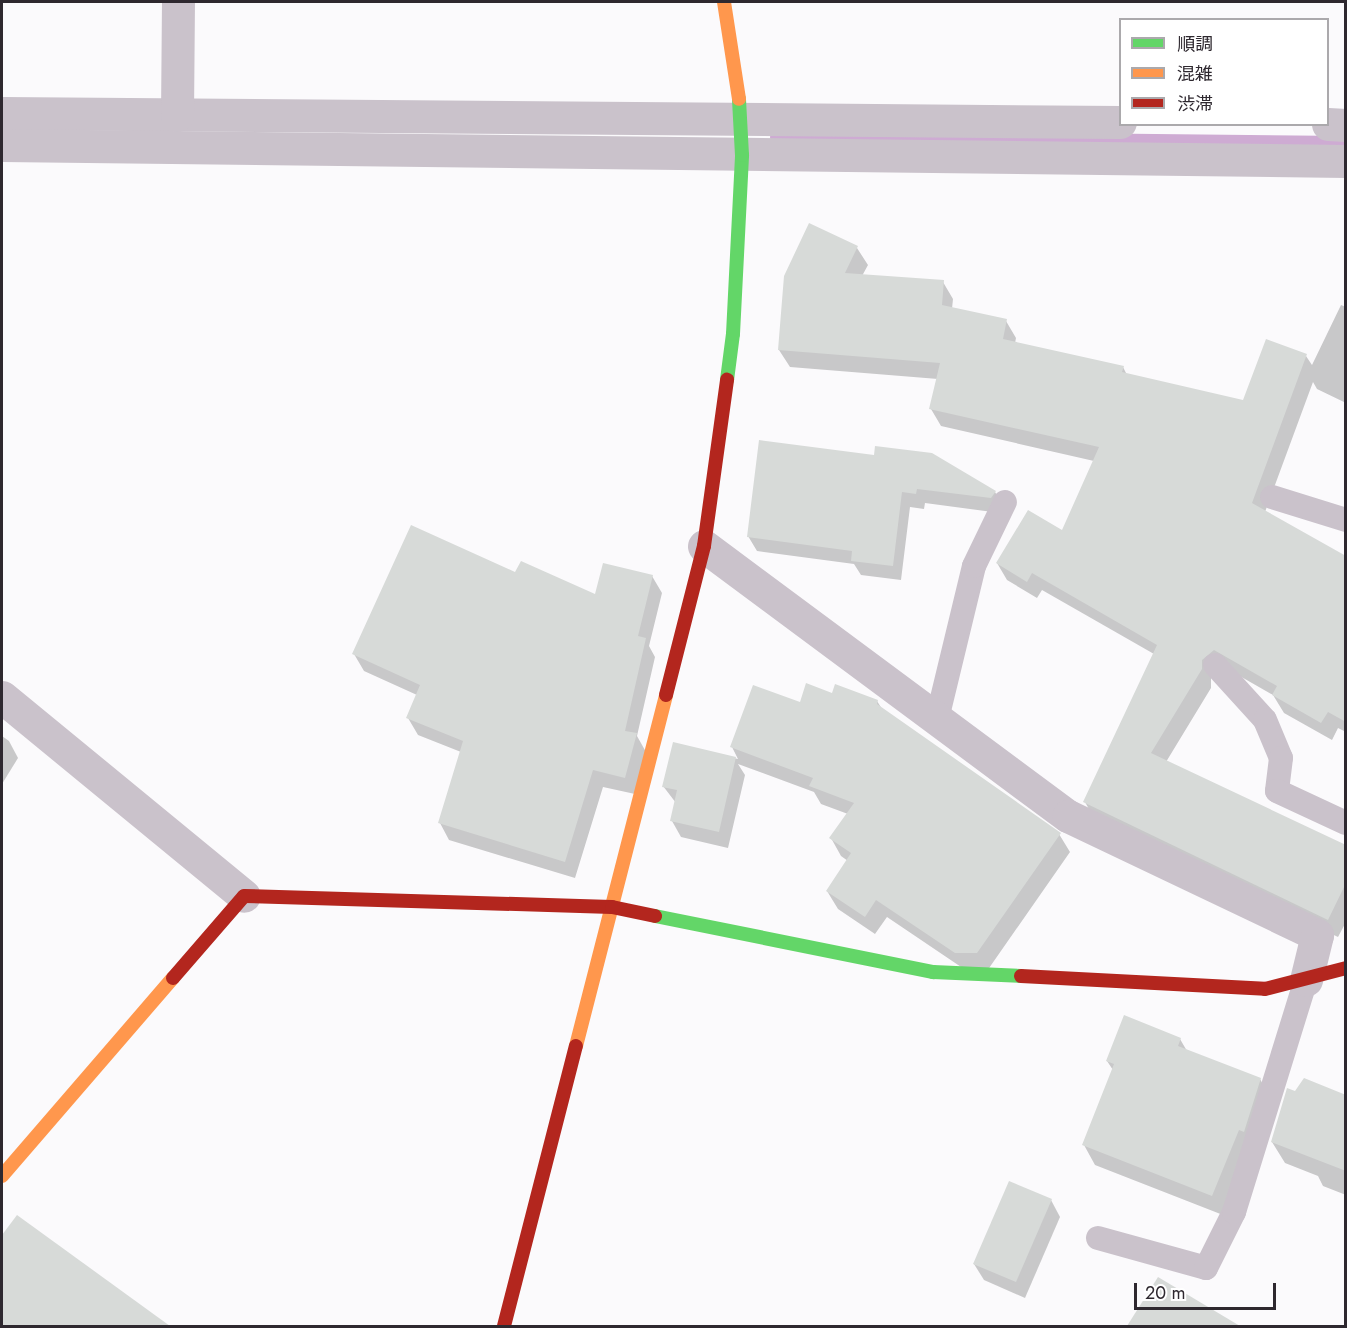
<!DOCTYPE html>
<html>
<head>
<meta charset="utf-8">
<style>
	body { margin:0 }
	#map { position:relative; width:1347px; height:1328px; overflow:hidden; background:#fbfafc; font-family:Jost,"Noto Sans JP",sans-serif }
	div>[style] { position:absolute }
	.shadow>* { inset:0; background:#0003 }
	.stream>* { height:14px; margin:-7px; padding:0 7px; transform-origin:7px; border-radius:7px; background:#ceabd3 }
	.building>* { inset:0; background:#d7dad8 }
	.lane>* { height:24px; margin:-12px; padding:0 12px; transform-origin:12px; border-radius:12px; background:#cac2cb }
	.street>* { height:33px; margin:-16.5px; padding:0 16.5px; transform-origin:16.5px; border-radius:16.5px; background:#cac2cb }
	.fast>* { height:14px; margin:-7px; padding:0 7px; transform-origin:7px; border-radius:7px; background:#63d668 }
	.slow>* { height:14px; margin:-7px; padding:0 7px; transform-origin:7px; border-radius:7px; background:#ff974d }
	.jam>* { height:14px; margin:-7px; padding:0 7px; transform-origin:7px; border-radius:7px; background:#b3261e }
	span { translate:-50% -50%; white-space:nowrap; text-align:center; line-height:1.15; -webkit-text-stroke:6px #fff; paint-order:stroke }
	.frame { position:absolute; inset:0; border:3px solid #2e282f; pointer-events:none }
	.legend { position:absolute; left:1119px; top:18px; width:210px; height:108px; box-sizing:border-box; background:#fff; border:2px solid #aba9ac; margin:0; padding:8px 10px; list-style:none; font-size:18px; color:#2e282f }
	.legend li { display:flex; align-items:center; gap:12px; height:30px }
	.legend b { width:30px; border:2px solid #aba9ac }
	.scale { position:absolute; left:1134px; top:1283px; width:142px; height:27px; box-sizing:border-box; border:3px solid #2e282f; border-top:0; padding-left:8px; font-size:18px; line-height:21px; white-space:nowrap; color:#2e282f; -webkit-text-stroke:4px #fff; paint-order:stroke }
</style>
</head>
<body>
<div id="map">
	<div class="shadow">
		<div style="clip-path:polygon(810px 225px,857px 248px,868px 265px,862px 276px,943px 282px,953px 299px,952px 309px,1006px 321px,1016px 338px,1015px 343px,1123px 367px,1127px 375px,1244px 402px,1306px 356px,1312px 365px,1341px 305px,1346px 307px,1346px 403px,1317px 389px,1313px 382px,1265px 512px,1346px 636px,1346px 732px,1338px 728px,1332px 740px,1284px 713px,1273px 695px,1224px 667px,1211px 678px,1211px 688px,1166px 762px,1346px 847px,1346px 922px,1338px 937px,1095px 820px,1085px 802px,1154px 654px,1042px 590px,1037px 598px,1007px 580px,997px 563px,1062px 532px,1094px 461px,941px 426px,931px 409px,938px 379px,790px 367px,779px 350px)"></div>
		<div style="clip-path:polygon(875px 457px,995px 492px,1004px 507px,1000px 513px,925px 503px,924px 509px,910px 507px,901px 580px,861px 575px,854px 564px,757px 551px,748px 536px)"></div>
		<div style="clip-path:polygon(516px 574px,596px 596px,652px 576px,662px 593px,649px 646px,655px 657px,637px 736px,646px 752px,635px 794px,603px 787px,575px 878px,449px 840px,440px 823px,461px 752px,418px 735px,408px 718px,417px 695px,364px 671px,354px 654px)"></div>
		<div style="clip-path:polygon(833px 695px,877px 701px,882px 709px,1059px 834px,1070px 852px,987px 971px,967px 971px,887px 917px,875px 934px,838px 909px,827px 891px,848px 861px,841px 856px,831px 838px,848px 814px,821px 804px,814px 792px,738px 764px,745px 775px,728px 848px,681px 837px,672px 821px,676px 803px,663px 786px,674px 744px,738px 759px,732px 747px,801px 704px)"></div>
		<div style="clip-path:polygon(2px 736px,9px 741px,18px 758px,2px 784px)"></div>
		<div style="clip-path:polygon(1180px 1039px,1187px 1051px,1260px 1079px,1271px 1099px,1223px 1215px,1095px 1165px,1084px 1145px,1113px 1070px,1107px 1061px)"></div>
		<div style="clip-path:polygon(1296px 1093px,1346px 1096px,1346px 1195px,1323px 1186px,1318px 1176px,1285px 1163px,1272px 1142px)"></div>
		<div style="clip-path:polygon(1051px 1200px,1060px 1217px,1025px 1298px,984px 1280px,974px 1264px)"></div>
		<div style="clip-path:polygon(17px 1217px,167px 1326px,2px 1326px,2px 1238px)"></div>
		<div style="clip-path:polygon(1158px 1279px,1210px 1321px,1207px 1326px,1129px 1326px)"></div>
	</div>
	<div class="stream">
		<div style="left:777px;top:137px;width:569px;rotate:0.6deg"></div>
	</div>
	<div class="building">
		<div style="clip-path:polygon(809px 223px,858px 246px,845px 273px,944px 280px,942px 305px,1007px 319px,1003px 339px,1124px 366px,1122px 372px,1243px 400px,1266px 339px,1307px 354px,1252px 503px,1346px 556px,1346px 722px,1328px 712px,1321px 723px,1272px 695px,1277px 686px,1214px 650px,1202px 660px,1202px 669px,1151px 753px,1346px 845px,1346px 883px,1328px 920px,1083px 802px,1157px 645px,1032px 573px,1027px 582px,996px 563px,1028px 510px,1062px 530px,1099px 447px,929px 409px,940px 363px,778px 350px,784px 276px)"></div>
		<div style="clip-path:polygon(759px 440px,874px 455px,875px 446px,932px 453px,996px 491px,991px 498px,917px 489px,916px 494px,902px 492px,893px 566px,851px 561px,852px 551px,747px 537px)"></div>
		<div style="clip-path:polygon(411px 525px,515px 572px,521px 561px,595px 594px,603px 563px,653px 575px,638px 636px,646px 638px,625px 731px,637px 733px,625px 778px,593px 770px,565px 862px,438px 823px,463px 741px,406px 718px,420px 685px,352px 654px)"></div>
		<div style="clip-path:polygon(806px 683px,832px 693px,835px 684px,878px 700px,877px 704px,1061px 833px,977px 953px,955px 953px,876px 900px,865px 917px,826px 891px,851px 853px,829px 838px,854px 803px,809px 786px,813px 778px,730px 747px,753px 685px,800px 702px)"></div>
		<div style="clip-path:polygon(673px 742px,736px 757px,719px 832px,670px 821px,677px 790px,662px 787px)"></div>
		<div style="clip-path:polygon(1124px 1015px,1181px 1038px,1178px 1046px,1261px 1078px,1244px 1132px,1239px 1130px,1212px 1196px,1082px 1145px,1114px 1064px,1106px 1061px)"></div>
		<div style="clip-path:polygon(1304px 1078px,1346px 1095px,1346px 1171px,1271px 1142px,1287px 1088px,1295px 1091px)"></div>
		<div style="clip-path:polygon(1009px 1181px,1052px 1199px,1016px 1282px,973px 1264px)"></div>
		<div style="clip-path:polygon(17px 1215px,170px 1326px,2px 1326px,2px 1235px)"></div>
		<div style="clip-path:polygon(1158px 1277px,1240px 1326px,1127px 1326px)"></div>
	</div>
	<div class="lane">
		<div style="left:1272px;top:497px;width:77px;rotate:17.3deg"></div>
		<div style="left:1215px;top:665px;width:74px;rotate:47.7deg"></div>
		<div style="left:1265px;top:720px;width:41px;rotate:67.2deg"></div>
		<div style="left:1281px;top:758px;width:33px;rotate:97deg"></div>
		<div style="left:1277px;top:791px;width:76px;rotate:24.9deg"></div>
		<div style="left:937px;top:719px;width:157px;rotate:-76.4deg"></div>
		<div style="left:974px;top:566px;width:71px;rotate:-64.2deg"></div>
		<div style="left:1098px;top:1238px;width:112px;rotate:15.5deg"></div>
		<div style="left:1206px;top:1268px;width:63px;rotate:-63.4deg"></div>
		<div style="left:1234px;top:1212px;width:243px;rotate:-72.8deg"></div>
	</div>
	<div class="street">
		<div style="left:2px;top:113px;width:1118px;rotate:0.46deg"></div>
		<div style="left:177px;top:115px;width:113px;rotate:-89.5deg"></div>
		<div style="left:1328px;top:124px;width:18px;rotate:3deg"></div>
		<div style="left:2px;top:145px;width:1344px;rotate:0.68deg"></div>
		<div style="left:704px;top:546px;width:453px;rotate:36.6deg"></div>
		<div style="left:1068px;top:816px;width:276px;rotate:25.5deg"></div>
		<div style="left:1317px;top:935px;width:46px;rotate:103.7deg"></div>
		<div style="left:2px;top:697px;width:313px;rotate:39.4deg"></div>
	</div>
	<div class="fast">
		<div style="left:727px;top:380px;width:46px;rotate:-82.6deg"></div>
		<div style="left:733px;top:334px;width:179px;rotate:-87.1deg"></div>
		<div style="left:742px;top:155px;width:56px;rotate:-93.1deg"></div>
		<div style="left:655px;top:916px;width:284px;rotate:11.4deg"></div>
		<div style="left:933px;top:972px;width:88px;rotate:2.6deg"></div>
	</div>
	<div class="slow">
		<div style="left:724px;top:2px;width:98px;rotate:81.2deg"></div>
		<div style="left:576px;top:1046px;width:362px;rotate:-75.6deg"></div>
		<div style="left:2px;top:1176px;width:262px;rotate:-49.2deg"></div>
	</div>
	<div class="jam">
		<div style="left:666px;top:695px;width:154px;rotate:-75.7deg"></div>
		<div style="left:704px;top:546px;width:168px;rotate:-82.1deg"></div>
		<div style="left:1021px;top:976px;width:244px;rotate:3deg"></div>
		<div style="left:1265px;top:989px;width:84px;rotate:-14.5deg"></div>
		<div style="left:173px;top:978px;width:108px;rotate:-49.1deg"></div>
		<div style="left:244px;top:896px;width:368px;rotate:1.7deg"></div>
		<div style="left:612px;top:907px;width:44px;rotate:11.8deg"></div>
		<div style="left:504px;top:1326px;width:289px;rotate:-75.6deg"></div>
	</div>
	<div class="frame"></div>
	<ul class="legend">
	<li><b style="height:8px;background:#63d668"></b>順調</li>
	<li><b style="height:8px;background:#ff974d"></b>混雑</li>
	<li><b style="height:8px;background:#b3261e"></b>渋滞</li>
	</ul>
	<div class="scale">20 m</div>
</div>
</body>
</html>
